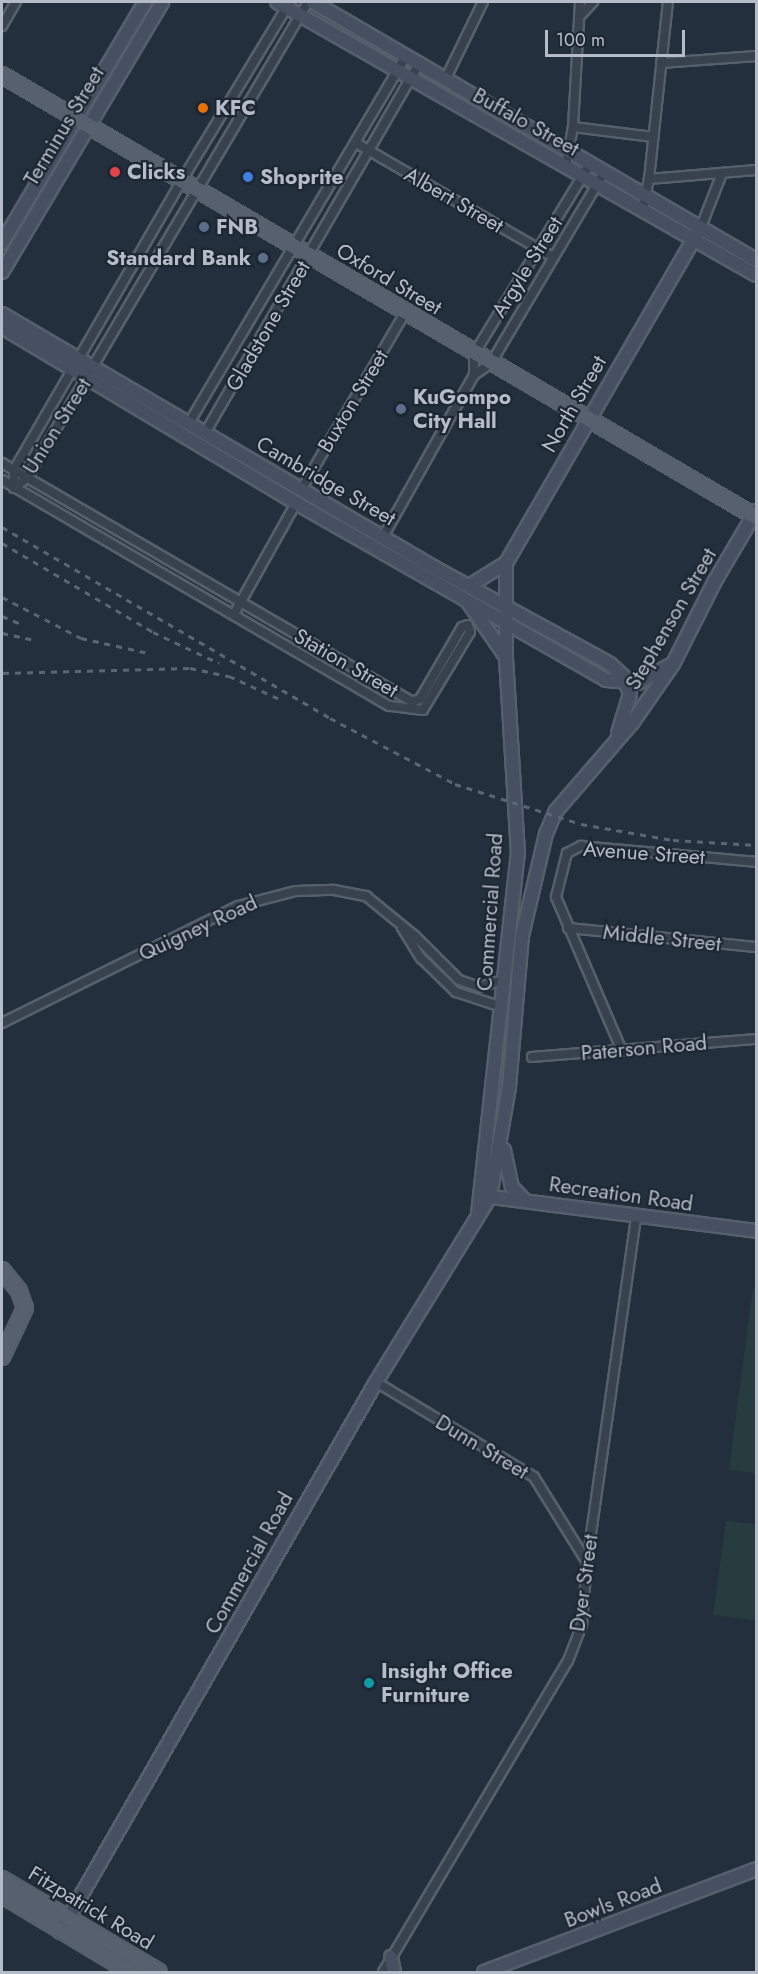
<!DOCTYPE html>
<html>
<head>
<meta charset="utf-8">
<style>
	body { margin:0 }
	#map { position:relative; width:758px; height:1974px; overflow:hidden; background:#242f3e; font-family:Jost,sans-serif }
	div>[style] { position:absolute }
	.green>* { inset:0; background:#263c3f }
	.roads { filter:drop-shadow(2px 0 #565f6c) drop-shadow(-2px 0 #565f6c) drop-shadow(0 2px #565f6c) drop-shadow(0 -2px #565f6c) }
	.street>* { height:8px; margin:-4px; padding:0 4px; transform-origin:4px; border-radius:4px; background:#38414e }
	.secondary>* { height:12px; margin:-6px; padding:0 6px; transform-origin:6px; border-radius:6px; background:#465061 }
	.primary>* { height:14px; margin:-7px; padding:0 7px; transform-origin:7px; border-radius:7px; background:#56606e }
	.rail>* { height:3px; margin-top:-1.5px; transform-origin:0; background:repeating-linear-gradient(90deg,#5a6575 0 6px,transparent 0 12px) }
	.dots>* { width:16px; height:16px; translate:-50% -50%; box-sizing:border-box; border:3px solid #1d2633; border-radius:50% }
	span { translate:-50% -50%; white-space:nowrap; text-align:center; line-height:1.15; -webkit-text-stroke:4.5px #1d2633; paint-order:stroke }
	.poi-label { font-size:21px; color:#b4bcc9; font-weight:700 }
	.left { translate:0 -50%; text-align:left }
	.right { translate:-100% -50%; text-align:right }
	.street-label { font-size:21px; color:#b4bcc9 }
	.frame { position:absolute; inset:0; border:3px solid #b4bcc9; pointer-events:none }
	.scale { position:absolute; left:545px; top:30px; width:140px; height:27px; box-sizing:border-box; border:3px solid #b4bcc9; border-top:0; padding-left:8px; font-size:18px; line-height:21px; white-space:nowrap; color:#b4bcc9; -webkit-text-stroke:4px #1d2633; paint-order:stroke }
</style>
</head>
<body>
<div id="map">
	<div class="green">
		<div style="clip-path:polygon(753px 1287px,756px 1288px,756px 1473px,729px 1470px)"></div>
		<div style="clip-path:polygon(726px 1521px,756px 1524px,756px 1620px,713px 1615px)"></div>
	</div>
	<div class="roads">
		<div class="street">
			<div style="left:579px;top:17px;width:21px;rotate:-47deg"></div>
			<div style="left:2px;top:26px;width:28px;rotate:-60deg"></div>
			<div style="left:661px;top:63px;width:95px;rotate:-4.2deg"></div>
			<div style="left:447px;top:76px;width:82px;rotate:-64.1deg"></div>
			<div style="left:573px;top:127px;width:81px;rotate:7.1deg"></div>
			<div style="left:356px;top:143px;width:228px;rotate:30.1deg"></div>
			<div style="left:566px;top:166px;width:40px;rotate:-80deg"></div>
			<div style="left:573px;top:127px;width:125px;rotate:-86.8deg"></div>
			<div style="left:649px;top:179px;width:178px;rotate:-83.9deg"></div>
			<div style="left:643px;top:209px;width:31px;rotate:-79deg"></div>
			<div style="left:649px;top:179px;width:107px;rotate:-4.8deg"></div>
			<div style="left:701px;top:227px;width:58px;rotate:-68.7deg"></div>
			<div style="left:474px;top:375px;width:21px;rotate:-90deg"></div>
			<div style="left:474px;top:354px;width:225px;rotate:-58.6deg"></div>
			<div style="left:189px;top:423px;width:428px;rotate:-59.4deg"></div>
			<div style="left:205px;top:433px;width:429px;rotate:-59.9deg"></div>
			<div style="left:2px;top:463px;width:475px;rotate:30.2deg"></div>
			<div style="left:412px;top:702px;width:9px;rotate:-21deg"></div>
			<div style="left:420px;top:699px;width:83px;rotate:-59.7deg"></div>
			<div style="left:462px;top:627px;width:6px;rotate:-18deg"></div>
			<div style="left:468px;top:625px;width:7px;rotate:74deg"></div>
			<div style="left:470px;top:632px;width:91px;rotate:121.1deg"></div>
			<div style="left:423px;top:710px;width:34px;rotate:-173deg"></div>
			<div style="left:389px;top:706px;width:448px;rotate:-149.7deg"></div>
			<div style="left:14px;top:488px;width:16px;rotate:-38deg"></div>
			<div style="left:27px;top:478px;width:553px;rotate:-59.45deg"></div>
			<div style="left:14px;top:488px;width:18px;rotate:-90deg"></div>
			<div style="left:14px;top:470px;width:335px;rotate:-59.9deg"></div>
			<div style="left:182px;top:180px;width:208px;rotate:-58.8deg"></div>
			<div style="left:301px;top:490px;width:205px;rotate:-59.6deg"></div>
			<div style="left:383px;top:537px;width:186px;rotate:-60.7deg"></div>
			<div style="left:474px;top:375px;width:21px;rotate:-35deg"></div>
			<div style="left:491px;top:363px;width:223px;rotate:-59.3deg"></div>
			<div style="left:234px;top:614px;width:127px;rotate:-60.8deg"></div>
			<div style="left:402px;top:928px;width:36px;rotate:58deg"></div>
			<div style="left:421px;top:958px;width:49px;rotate:44.2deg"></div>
			<div style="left:456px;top:992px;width:48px;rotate:18.1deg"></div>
			<div style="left:568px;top:928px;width:189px;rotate:5.8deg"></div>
			<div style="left:2px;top:1023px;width:263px;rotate:-26.4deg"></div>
			<div style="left:238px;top:906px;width:60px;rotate:-14.5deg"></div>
			<div style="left:296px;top:891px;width:38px;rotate:-2deg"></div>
			<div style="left:334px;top:890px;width:33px;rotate:11deg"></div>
			<div style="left:366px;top:896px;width:63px;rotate:39.2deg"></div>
			<div style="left:415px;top:936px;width:62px;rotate:45deg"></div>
			<div style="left:459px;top:980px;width:21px;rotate:19deg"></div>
			<div style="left:479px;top:987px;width:26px;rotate:-16deg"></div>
			<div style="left:622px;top:1051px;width:168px;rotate:-113.2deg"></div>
			<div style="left:556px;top:897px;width:45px;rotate:-76deg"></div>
			<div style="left:567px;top:853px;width:16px;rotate:-27deg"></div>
			<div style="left:581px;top:846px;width:176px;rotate:5.2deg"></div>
			<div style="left:532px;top:1057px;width:225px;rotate:-4.6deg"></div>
			<div style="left:376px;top:1382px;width:184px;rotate:31deg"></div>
			<div style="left:534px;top:1477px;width:100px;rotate:58.1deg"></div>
			<div style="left:383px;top:1972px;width:362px;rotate:-59.3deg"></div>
			<div style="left:568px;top:1661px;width:40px;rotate:-69deg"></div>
			<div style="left:582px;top:1624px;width:62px;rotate:-85.4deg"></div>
			<div style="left:587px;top:1562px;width:349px;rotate:-81.9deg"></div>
		</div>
		<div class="secondary">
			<div style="left:277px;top:2px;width:551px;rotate:29.68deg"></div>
			<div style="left:313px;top:2px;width:513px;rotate:30.22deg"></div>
			<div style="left:2px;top:243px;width:280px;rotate:-59.3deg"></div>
			<div style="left:2px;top:272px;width:314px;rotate:-59.3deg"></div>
			<div style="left:2px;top:314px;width:502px;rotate:30.4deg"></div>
			<div style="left:435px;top:568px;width:200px;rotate:28.7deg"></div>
			<div style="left:610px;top:664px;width:19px;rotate:43deg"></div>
			<div style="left:624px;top:677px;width:18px;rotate:71deg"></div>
			<div style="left:630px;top:694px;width:41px;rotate:107.1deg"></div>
			<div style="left:2px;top:327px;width:343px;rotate:30.9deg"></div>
			<div style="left:296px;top:503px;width:357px;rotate:29.7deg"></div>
			<div style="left:606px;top:680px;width:32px;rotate:5deg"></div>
			<div style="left:638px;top:683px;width:35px;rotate:-29deg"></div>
			<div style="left:469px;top:586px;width:44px;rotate:-31.9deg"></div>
			<div style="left:468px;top:602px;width:67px;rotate:55.4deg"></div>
			<div style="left:504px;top:1150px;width:38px;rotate:78deg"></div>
			<div style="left:512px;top:1187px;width:18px;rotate:47deg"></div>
			<div style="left:484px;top:1196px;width:274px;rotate:7.3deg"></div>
			<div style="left:478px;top:1214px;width:362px;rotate:-83.7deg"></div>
			<div style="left:518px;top:854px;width:196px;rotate:-93.5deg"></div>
			<div style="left:506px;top:658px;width:95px;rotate:-90deg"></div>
			<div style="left:506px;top:563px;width:388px;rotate:-59.9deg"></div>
			<div style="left:60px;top:1932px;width:634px;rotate:-60.12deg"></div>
			<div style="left:376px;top:1382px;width:217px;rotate:-58.4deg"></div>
			<div style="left:490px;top:1197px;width:112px;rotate:-80.2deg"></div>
			<div style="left:509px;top:1087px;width:152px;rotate:-85.1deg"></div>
			<div style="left:522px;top:936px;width:105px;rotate:-76.8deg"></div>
			<div style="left:546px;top:834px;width:25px;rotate:-67deg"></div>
			<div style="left:556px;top:811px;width:116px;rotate:-49.2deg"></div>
			<div style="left:632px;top:723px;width:72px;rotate:-55.2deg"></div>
			<div style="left:673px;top:664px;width:93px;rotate:-63.2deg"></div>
			<div style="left:715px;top:581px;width:81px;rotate:-59.6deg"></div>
			<div style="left:391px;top:1957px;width:15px;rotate:79deg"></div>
			<div style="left:484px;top:1972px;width:291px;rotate:-20.7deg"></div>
		</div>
		<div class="primary">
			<div style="left:2px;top:75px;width:874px;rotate:30.38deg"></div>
			<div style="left:2px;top:1270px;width:27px;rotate:51deg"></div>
			<div style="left:19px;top:1291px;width:18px;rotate:71deg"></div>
			<div style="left:25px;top:1308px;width:54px;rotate:115.1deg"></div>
			<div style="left:2px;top:1879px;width:182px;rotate:30.6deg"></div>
			<div style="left:2px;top:1895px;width:149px;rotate:31deg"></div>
		</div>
	</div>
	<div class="rail">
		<div style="left:2px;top:527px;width:380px;rotate:30.2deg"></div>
		<div style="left:330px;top:718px;width:141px;rotate:27.8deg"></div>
		<div style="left:455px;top:784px;width:132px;rotate:17.6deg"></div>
		<div style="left:581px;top:824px;width:93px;rotate:9.9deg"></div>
		<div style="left:673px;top:840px;width:83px;rotate:3.4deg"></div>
		<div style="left:2px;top:543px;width:175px;rotate:30.5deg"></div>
		<div style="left:153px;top:632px;width:73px;rotate:25.2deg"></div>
		<div style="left:2px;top:597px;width:89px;rotate:27.4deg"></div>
		<div style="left:81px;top:638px;width:69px;rotate:12.6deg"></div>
		<div style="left:2px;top:616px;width:21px;rotate:23deg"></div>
		<div style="left:2px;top:633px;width:30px;rotate:12deg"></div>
		<div style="left:3px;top:673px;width:187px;rotate:-1.5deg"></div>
		<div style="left:190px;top:668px;width:40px;rotate:12deg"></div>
		<div style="left:229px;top:676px;width:60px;rotate:24.4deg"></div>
	</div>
	<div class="dots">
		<div style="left:203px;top:108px;background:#e8710a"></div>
		<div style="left:115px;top:172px;background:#e0444e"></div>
		<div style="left:248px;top:177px;background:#3f7fe0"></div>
		<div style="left:204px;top:227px;background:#5c6f8a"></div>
		<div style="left:263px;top:258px;background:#5c6f8a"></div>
		<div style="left:401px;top:409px;background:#5c6f8a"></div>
		<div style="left:369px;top:1683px;background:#0f9aa8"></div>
	</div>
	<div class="poi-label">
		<span class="left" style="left:215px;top:108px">KFC</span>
		<span class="left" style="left:127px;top:172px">Clicks</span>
		<span class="left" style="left:260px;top:177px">Shoprite</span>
		<span class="left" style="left:216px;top:227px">FNB</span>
		<span class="right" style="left:251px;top:258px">Standard Bank</span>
		<span class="left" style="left:413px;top:409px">KuGompo<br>City Hall</span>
		<span class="left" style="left:381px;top:1683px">Insight Office<br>Furniture</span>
	</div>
	<div class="street-label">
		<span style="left:526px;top:122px;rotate:29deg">Buffalo Street</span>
		<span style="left:64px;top:126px;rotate:-59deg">Terminus Street</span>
		<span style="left:454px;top:200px;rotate:30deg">Albert Street</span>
		<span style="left:527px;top:267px;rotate:-58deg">Argyle Street</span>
		<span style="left:389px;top:279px;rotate:31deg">Oxford Street</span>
		<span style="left:268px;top:326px;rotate:-60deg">Gladstone Street</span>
		<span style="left:353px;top:401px;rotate:-59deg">Buxton Street</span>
		<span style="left:574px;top:404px;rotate:-60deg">North Street</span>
		<span style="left:57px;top:426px;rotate:-58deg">Union Street</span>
		<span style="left:326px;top:481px;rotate:30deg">Cambridge Street</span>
		<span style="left:671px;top:619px;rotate:-60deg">Stephenson Street</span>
		<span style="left:346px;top:663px;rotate:30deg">Station Street</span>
		<span style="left:644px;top:853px;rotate:4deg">Avenue Street</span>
		<span style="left:490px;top:912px;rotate:-86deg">Commercial Road</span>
		<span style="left:198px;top:928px;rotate:-25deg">Quigney Road</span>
		<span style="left:662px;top:938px;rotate:6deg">Middle Street</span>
		<span style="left:644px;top:1048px;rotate:-5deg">Paterson Road</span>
		<span style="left:621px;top:1194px;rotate:8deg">Recreation Road</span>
		<span style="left:482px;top:1447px;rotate:31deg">Dunn Street</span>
		<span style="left:249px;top:1563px;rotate:-61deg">Commercial Road</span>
		<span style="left:584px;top:1583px;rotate:-82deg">Dyer Street</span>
		<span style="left:613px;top:1903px;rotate:-21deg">Bowls Road</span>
		<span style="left:91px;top:1908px;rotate:31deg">Fitzpatrick Road</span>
	</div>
	<div class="frame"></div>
	<div class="scale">100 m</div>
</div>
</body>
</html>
